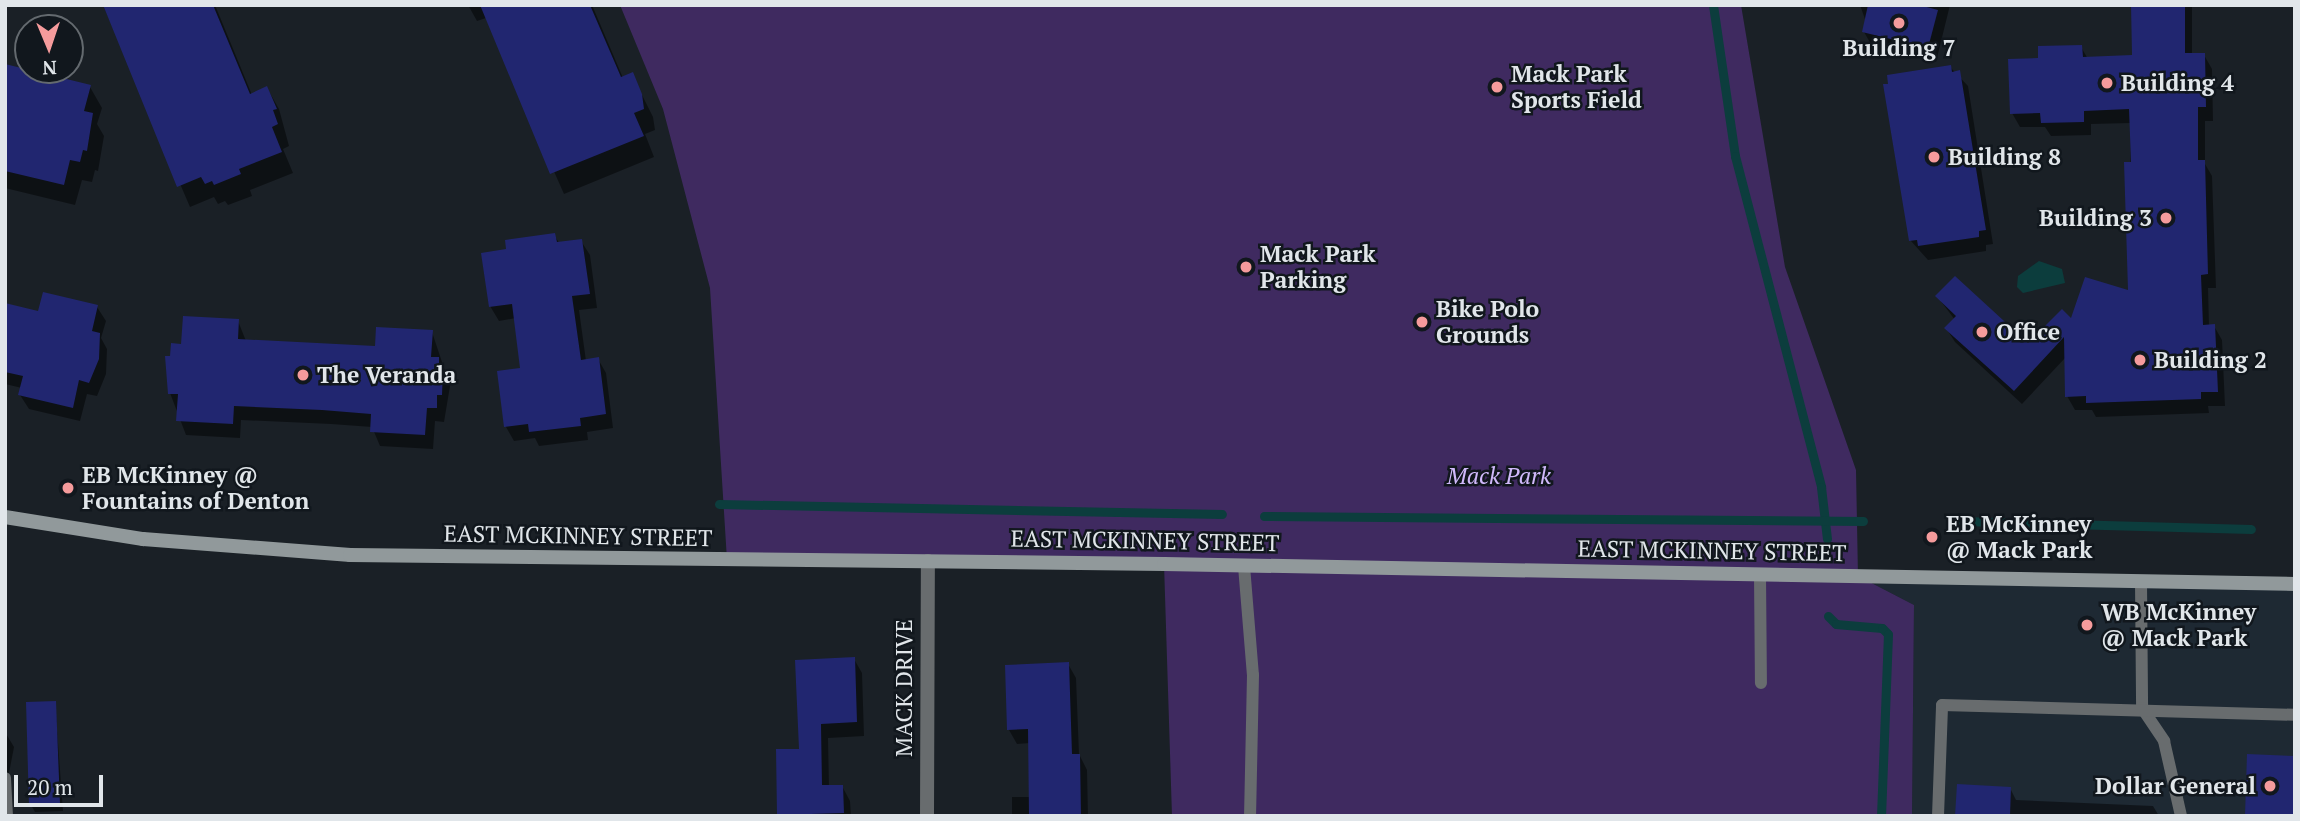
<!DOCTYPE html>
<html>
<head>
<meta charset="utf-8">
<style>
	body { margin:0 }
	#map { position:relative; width:2300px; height:821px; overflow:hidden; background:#1a2026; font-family:"PT Serif",serif }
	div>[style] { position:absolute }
	.built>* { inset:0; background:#1e2933 }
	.green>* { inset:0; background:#3f2a60 }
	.water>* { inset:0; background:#0c3d3d }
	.shadow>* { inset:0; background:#0007 }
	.stream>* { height:9px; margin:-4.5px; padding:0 4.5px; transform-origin:4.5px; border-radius:4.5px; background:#0c3d3d }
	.building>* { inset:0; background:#212670 }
	.lane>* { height:12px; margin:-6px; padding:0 6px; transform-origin:6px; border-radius:6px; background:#686c6e }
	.street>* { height:14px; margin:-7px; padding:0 7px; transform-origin:7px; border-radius:7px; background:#686c6e }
	.secondary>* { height:14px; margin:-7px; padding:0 7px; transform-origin:7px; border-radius:7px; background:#91999b }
	.dots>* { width:19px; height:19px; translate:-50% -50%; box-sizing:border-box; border:4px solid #11171d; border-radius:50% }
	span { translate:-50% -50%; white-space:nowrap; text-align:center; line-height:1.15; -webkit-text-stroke:5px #11171d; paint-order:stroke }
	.poi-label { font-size:23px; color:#e1e6ea; font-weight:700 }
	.left { translate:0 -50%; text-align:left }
	.right { translate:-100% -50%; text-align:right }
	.park-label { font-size:23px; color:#d0b9fb; font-style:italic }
	.street-label { font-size:23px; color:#e1e6ea }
	.frame { position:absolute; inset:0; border:7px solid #e1e6ea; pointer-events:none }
	.north { position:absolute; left:14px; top:14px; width:70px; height:70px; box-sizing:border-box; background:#11171d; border:2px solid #646a6f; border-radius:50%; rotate:178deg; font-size:19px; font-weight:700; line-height:28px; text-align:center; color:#e1e6ea }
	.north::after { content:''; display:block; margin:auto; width:24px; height:32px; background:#f59b9c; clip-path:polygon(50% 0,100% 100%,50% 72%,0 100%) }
	.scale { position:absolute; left:14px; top:775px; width:89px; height:32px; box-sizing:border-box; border:4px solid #e1e6ea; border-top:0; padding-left:9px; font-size:21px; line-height:24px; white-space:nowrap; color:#e1e6ea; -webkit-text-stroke:5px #11171d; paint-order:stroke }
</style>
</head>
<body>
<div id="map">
	<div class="built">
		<div style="clip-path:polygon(1858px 576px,2295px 584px,2295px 816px,1912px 816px,1914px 605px)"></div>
	</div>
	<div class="green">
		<div style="clip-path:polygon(620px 5px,1741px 5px,1785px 267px,1856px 470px,1858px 576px,1914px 605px,1912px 816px,1172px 816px,1164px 564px,727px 560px,710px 288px,663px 109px)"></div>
	</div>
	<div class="water">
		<div style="clip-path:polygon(2039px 261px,2062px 269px,2065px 283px,2023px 293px,2017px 287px,2018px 276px)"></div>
	</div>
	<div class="shadow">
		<div style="clip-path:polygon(103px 5px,215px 5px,252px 95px,267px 88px,279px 109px,289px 146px,283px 149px,293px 173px,250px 190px,252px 196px,228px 205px,225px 201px,218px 204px,214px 197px,190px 207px)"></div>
		<div style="clip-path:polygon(468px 5px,592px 5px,623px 78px,632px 75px,653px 117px,655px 130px,645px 134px,654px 157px,564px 194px,486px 18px,477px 21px)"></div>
		<div style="clip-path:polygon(1860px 5px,1950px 5px,1936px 62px,1872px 46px,1864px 32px,1866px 22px)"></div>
		<div style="clip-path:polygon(2128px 5px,2202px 5px,2192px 7px,2192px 55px,2204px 55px,2212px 69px,2213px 121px,2205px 121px,2205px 164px,2212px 176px,2216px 288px,2208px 288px,2209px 326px,2214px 326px,2222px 340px,2225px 406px,2208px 406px,2209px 413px,2096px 417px,2092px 410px,2075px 410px,2067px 396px,2066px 357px,2022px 404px,1955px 342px,1946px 328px,1955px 320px,1937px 296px,2028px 346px,2129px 293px,2131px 123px,2091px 124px,2091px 135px,2051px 136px,2045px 127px,2020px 127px,2012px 113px,2040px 60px,2081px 47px,2088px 59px,2134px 57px,2132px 8px)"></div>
		<div style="clip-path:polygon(5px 66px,90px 87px,102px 108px,97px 124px,104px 136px,98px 171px,95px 170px,92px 182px,82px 180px,75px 205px,5px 188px)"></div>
		<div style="clip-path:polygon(1950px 67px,1968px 86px,1993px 244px,1986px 245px,1986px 251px,1928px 260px,1911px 241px,1885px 86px)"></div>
		<div style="clip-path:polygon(554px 235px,560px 244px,581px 241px,590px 255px,597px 308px,579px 310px,586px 361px,598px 359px,606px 373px,613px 428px,587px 432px,588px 440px,539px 446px,535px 438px,514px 441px,506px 427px,522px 369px,516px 318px,499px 321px,490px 306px,508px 251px)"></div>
		<div style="clip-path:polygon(5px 305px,40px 313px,97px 307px,106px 321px,101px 338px,107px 349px,106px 374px,97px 396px,87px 394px,80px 421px,29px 409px,20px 395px,22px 388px,5px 384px)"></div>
		<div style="clip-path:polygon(238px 321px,246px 341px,377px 348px,432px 332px,450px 386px,444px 422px,435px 421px,433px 449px,380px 446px,372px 427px,331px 424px,241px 420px,240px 438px,186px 435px,170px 393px,172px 358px,182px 346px)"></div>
		<div style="clip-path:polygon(854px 659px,862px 673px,864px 736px,828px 738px,829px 787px,842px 786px,850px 801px,851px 816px,780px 816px,800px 750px)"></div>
		<div style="clip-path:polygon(1068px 664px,1076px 678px,1079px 754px,1087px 770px,1088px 816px,1012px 816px,1012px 797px,1030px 797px,1030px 743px,1017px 744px,1009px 730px)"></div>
		<div style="clip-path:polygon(55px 703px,63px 811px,35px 812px,31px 805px)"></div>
		<div style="clip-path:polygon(5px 732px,14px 747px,5px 794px)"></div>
		<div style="clip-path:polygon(2010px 788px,2016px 800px,2153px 806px,2159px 816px,1957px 816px)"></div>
	</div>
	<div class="stream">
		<div style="left:1713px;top:5px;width:153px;rotate:81.7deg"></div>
		<div style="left:1735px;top:156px;width:342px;rotate:75.4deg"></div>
		<div style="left:1821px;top:487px;width:52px;rotate:83.4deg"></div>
		<div style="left:719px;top:504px;width:503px;rotate:1.14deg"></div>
		<div style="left:1264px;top:516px;width:599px;rotate:0.48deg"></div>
		<div style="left:1963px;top:521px;width:288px;rotate:1.6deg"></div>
		<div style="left:1828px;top:616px;width:11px;rotate:45deg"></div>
		<div style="left:1836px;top:624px;width:46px;rotate:5deg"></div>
		<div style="left:1882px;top:628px;width:8px;rotate:45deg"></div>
		<div style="left:1888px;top:634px;width:182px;rotate:92.2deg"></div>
	</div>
	<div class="building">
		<div style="clip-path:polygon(103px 5px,213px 5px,250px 94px,267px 86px,277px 109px,273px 110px,278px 124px,272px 127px,282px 152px,239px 169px,241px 174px,214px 185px,212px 181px,205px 184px,201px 177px,177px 187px)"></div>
		<div style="clip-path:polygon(480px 5px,590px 5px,621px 77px,633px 72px,642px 94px,644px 109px,634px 113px,644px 136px,550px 174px)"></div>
		<div style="clip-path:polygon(1868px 5px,1919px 5px,1938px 10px,1928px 48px,1862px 32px)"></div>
		<div style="clip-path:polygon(2131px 5px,2185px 5px,2185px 53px,2205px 53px,2206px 107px,2198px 107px,2198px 160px,2205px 160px,2208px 274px,2201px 275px,2203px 325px,2215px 324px,2218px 392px,2201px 392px,2201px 399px,2086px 403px,2086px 396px,2065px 397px,2064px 337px,2014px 391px,1944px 328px,1956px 316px,1935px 296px,1955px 276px,2028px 343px,2062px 309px,2071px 318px,2085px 277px,2128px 290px,2124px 162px,2131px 162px,2129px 109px,2084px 111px,2084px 122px,2041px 123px,2040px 113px,2010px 114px,2008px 59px,2038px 58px,2038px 46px,2082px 45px,2083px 57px,2132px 55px)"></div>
		<div style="clip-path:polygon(5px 64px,91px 85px,84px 111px,93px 113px,87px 151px,83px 150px,80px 162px,70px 160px,64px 185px,5px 171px)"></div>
		<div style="clip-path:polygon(1951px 65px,1952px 72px,1960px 70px,1986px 230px,1979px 231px,1979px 237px,1918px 246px,1917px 240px,1909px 241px,1883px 84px,1888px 84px,1887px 75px)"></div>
		<div style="clip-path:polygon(555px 233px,557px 242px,582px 239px,590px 294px,572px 296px,581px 360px,599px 357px,606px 414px,580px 418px,581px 426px,529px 432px,528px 424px,504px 427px,497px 371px,520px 368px,512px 304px,489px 307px,481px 253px,506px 249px,505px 240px)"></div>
		<div style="clip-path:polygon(43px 292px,98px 305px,92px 331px,100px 333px,99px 359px,89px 383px,79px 380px,73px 408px,18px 395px,23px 376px,5px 372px,5px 303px,38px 311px)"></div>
		<div style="clip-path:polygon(183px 316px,239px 319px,238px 339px,317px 343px,375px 346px,376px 327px,433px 330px,431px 357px,439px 357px,439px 370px,443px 370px,442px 395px,437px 395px,437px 408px,427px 408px,425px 435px,370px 432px,371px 414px,322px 410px,234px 406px,233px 424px,176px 421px,178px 394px,168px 394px,165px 356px,170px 356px,171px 343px,181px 344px)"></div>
		<div style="clip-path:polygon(855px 657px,857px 722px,821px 724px,822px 785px,843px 785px,844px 813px,777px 815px,776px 749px,799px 749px,795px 660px)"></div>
		<div style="clip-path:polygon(1069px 662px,1072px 754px,1080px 754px,1081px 816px,1029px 816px,1028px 729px,1007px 730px,1005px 665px)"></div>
		<div style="clip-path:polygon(56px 701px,60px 804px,29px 806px,26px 702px)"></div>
		<div style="clip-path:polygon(2247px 754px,2295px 756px,2295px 816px,2245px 816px)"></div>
		<div style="clip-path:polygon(1957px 784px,2011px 787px,2010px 816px,1955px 816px)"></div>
	</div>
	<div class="lane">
		<div style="left:1244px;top:566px;width:109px;rotate:85.3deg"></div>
		<div style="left:1253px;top:675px;width:141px;rotate:91.2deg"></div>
		<div style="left:1760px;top:575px;width:108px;rotate:89.5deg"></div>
		<div style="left:2141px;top:582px;width:126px;rotate:89.5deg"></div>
		<div style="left:2142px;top:708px;width:40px;rotate:56deg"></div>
		<div style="left:2164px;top:741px;width:77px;rotate:77.2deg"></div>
		<div style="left:5px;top:778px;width:38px;rotate:87deg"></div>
		<div style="left:1938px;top:816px;width:111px;rotate:-87.9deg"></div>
		<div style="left:1942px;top:705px;width:353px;rotate:1.6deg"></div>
	</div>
	<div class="street">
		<div style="left:927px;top:816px;width:255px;rotate:-89.8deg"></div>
	</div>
	<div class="secondary">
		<div style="left:5px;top:517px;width:140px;rotate:9.1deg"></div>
		<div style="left:143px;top:539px;width:208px;rotate:4.4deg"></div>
		<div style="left:350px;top:555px;width:814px;rotate:0.63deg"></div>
		<div style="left:1164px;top:564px;width:1131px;rotate:1.01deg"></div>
	</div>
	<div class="dots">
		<div style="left:1899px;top:23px;background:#f59b9c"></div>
		<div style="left:2107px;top:83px;background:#f59b9c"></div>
		<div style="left:1497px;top:87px;background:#f59b9c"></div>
		<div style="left:1934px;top:157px;background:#f59b9c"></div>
		<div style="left:2166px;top:218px;background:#f59b9c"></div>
		<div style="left:1246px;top:267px;background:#f59b9c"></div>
		<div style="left:1422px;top:322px;background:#f59b9c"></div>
		<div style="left:1982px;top:332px;background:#f59b9c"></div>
		<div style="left:2140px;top:360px;background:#f59b9c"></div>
		<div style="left:303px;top:375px;background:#f59b9c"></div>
		<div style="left:68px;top:488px;background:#f59b9c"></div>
		<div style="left:1932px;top:537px;background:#f59b9c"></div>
		<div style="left:2087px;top:625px;background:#f59b9c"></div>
		<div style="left:2270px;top:786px;background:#f59b9c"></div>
	</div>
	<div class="poi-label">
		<span style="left:1899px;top:48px">Building 7</span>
		<span class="left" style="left:1511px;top:87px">Mack Park<br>Sports Field</span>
		<span class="left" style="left:2121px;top:83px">Building 4</span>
		<span class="left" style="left:1948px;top:157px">Building 8</span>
		<span class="right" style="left:2152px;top:218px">Building 3</span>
		<span class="left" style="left:1260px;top:267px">Mack Park<br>Parking</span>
		<span class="left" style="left:1436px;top:322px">Bike Polo<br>Grounds</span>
		<span class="left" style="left:1996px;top:332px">Office</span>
		<span class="left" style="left:2154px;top:360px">Building 2</span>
		<span class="left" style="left:317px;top:375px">The Veranda</span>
		<span class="left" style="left:82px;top:488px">EB McKinney @<br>Fountains of Denton</span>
		<span class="left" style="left:1946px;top:537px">EB McKinney<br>@ Mack Park</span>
		<span class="left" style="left:2101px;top:625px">WB McKinney<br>@ Mack Park</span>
		<span class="right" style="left:2256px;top:786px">Dollar General</span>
	</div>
	<div class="park-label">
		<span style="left:1499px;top:476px">Mack Park</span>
	</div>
	<div class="street-label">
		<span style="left:578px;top:536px;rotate:1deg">EAST MCKINNEY STREET</span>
		<span style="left:1145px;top:541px;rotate:1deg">EAST MCKINNEY STREET</span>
		<span style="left:1712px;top:551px;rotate:1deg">EAST MCKINNEY STREET</span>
		<span style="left:904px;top:688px;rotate:-90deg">MACK DRIVE</span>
	</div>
	<div class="frame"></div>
	<div class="north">N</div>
	<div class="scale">20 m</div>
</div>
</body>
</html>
